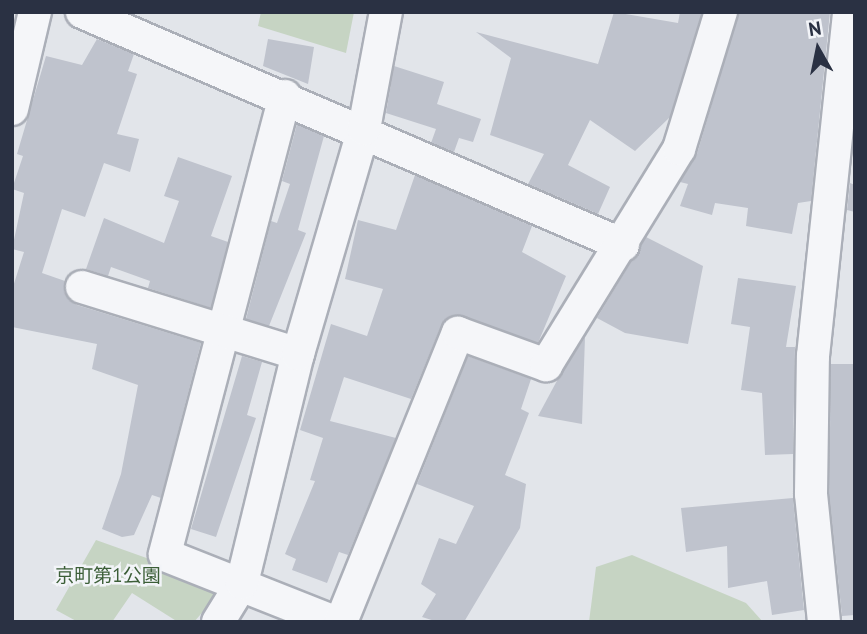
<!DOCTYPE html>
<html>
<head>
<meta charset="utf-8">
<style>
	body { margin:0 }
	#map { position:relative; width:867px; height:634px; overflow:hidden; background:#e2e5ea; font-family:"PT Sans","Noto Sans JP",sans-serif }
	div>[style] { position:absolute }
	.green>* { inset:0; background:#c6d4c3 }
	.building>* { inset:0; background:#bfc3cd }
	.roads { filter:drop-shadow(2px 0 #abafb8) drop-shadow(-2px 0 #abafb8) drop-shadow(0 2px #abafb8) drop-shadow(0 -2px #abafb8) }
	.minor>* { height:32px; margin:-16px; padding:0 16px; transform-origin:16px; border-radius:16px; background:#f5f6f9 }
	span { translate:-50% -50%; white-space:nowrap; text-align:center; line-height:1.15; -webkit-text-stroke:5px #f2f4f8; paint-order:stroke }
	.park-label { font-size:19px; color:#3b5e37 }
	.frame { position:absolute; inset:0; border:14px solid #2a3143; pointer-events:none }
	.north { position:absolute; left:783px; top:14px; width:70px; height:70px; -webkit-text-stroke:5px #f2f4f8; paint-order:stroke; rotate:351deg; font-size:19px; font-weight:700; line-height:28px; text-align:center; color:#2a3143 }
	.north::after { content:''; display:block; margin:auto; width:24px; height:32px; background:#2a3143; clip-path:polygon(50% 0,100% 100%,50% 72%,0 100%) }
</style>
</head>
<body>
<div id="map">
	<div class="green">
		<div style="clip-path:polygon(261px 12px,354px 12px,346px 53px,258px 26px)"></div>
		<div style="clip-path:polygon(96px 540px,225px 586px,194px 622px,178px 622px,132px 593px,112px 622px,78px 622px,56px 610px)"></div>
		<div style="clip-path:polygon(632px 555px,746px 603px,763px 622px,589px 622px,596px 567px)"></div>
	</div>
	<div class="building">
		<div style="clip-path:polygon(614px 12px,678px 23px,680px 12px,702px 12px,670px 117px,635px 151px,590px 120px,568px 165px,610px 187px,598px 214px,528px 184px,544px 154px,490px 135px,511px 58px,476px 32px,598px 64px)"></div>
		<div style="clip-path:polygon(739px 12px,830px 12px,811px 201px,798px 203px,792px 234px,746px 226px,748px 208px,715px 203px,712px 215px,680px 206px,688px 184px,680px 182px,697px 154px)"></div>
		<div style="clip-path:polygon(97px 39px,134px 54px,128px 71px,137px 74px,117px 134px,139px 139px,130px 172px,104px 163px,85px 217px,62px 209px,42px 273px,65px 281px,64px 292px,77px 305px,201px 343px,161px 498px,152px 495px,134px 535px,122px 537px,102px 529px,121px 474px,138px 385px,92px 369px,97px 344px,12px 327px,12px 290px,24px 252px,12px 249px,24px 193px,12px 189px,23px 156px,17px 154px,46px 56px,82px 65px)"></div>
		<div style="clip-path:polygon(268px 39px,314px 47px,308px 84px,263px 66px)"></div>
		<div style="clip-path:polygon(394px 66px,444px 82px,437px 104px,481px 119px,473px 142px,459px 138px,454px 152px,431px 143px,436px 129px,386px 113px)"></div>
		<div style="clip-path:polygon(297px 124px,324px 136px,298px 230px,306px 233px,269px 326px,246px 319px,271px 221px,277px 223px,290px 184px,282px 181px)"></div>
		<div style="clip-path:polygon(178px 157px,232px 176px,211px 236px,228px 242px,211px 308px,148px 288px,150px 281px,111px 267px,108px 276px,86px 269px,104px 218px,164px 243px,179px 201px,164px 196px)"></div>
		<div style="clip-path:polygon(415px 175px,532px 226px,522px 252px,566px 276px,538px 343px,454px 315px,441px 326px,411px 399px,344px 377px,330px 421px,396px 438px,348px 555px,339px 552px,327px 583px,292px 570px,296px 559px,285px 554px,315px 481px,310px 480px,323px 438px,300px 430px,331px 324px,367px 336px,383px 289px,345px 279px,358px 220px,396px 230px)"></div>
		<div style="clip-path:polygon(850px 183px,855px 185px,855px 212px,847px 210px)"></div>
		<div style="clip-path:polygon(646px 237px,703px 266px,688px 344px,625px 333px,597px 318px)"></div>
		<div style="clip-path:polygon(738px 278px,796px 286px,786px 347px,795px 347px,793px 454px,765px 455px,762px 393px,741px 390px,750px 327px,731px 324px)"></div>
		<div style="clip-path:polygon(585px 337px,582px 424px,538px 416px,559px 377px)"></div>
		<div style="clip-path:polygon(242px 356px,262px 362px,247px 415px,256px 418px,216px 537px,191px 529px)"></div>
		<div style="clip-path:polygon(468px 356px,531px 379px,521px 409px,529px 413px,505px 475px,526px 484px,520px 528px,464px 622px,438px 622px,422px 617px,436px 594px,421px 584px,439px 538px,456px 544px,474px 506px,417px 484px)"></div>
		<div style="clip-path:polygon(831px 364px,855px 364px,855px 615px,842px 616px,829px 493px)"></div>
		<div style="clip-path:polygon(793px 498px,804px 610px,772px 615px,767px 581px,728px 588px,727px 546px,686px 552px,681px 508px)"></div>
	</div>
	<div class="roads">
		<div class="minor">
			<div style="left:82px;top:12px;width:589px;rotate:23.3deg"></div>
			<div style="left:285px;top:96px;width:474px;rotate:104.7deg"></div>
			<div style="left:165px;top:555px;width:182px;rotate:21.6deg"></div>
			<div style="left:12px;top:109px;width:100px;rotate:-76.7deg"></div>
			<div style="left:82px;top:287px;width:226px;rotate:17.2deg"></div>
			<div style="left:218px;top:622px;width:46px;rotate:-58.4deg"></div>
			<div style="left:242px;top:583px;width:236px;rotate:-76.3deg"></div>
			<div style="left:298px;top:354px;width:234px;rotate:-73.7deg"></div>
			<div style="left:364px;top:129px;width:119px;rotate:-79.4deg"></div>
			<div style="left:341px;top:622px;width:312px;rotate:-68deg"></div>
			<div style="left:458px;top:333px;width:94px;rotate:20deg"></div>
			<div style="left:546px;top:365px;width:254px;rotate:-58.4deg"></div>
			<div style="left:679px;top:149px;width:143px;rotate:-73deg"></div>
			<div style="left:824px;top:622px;width:129px;rotate:-95.8deg"></div>
			<div style="left:811px;top:494px;width:138px;rotate:-89.2deg"></div>
			<div style="left:813px;top:356px;width:346px;rotate:-84deg"></div>
		</div>
	</div>
	<div class="park-label">
		<span style="left:108px;top:576px">京町第1公園</span>
	</div>
	<div class="frame"></div>
	<div class="north">N</div>
</div>
</body>
</html>
